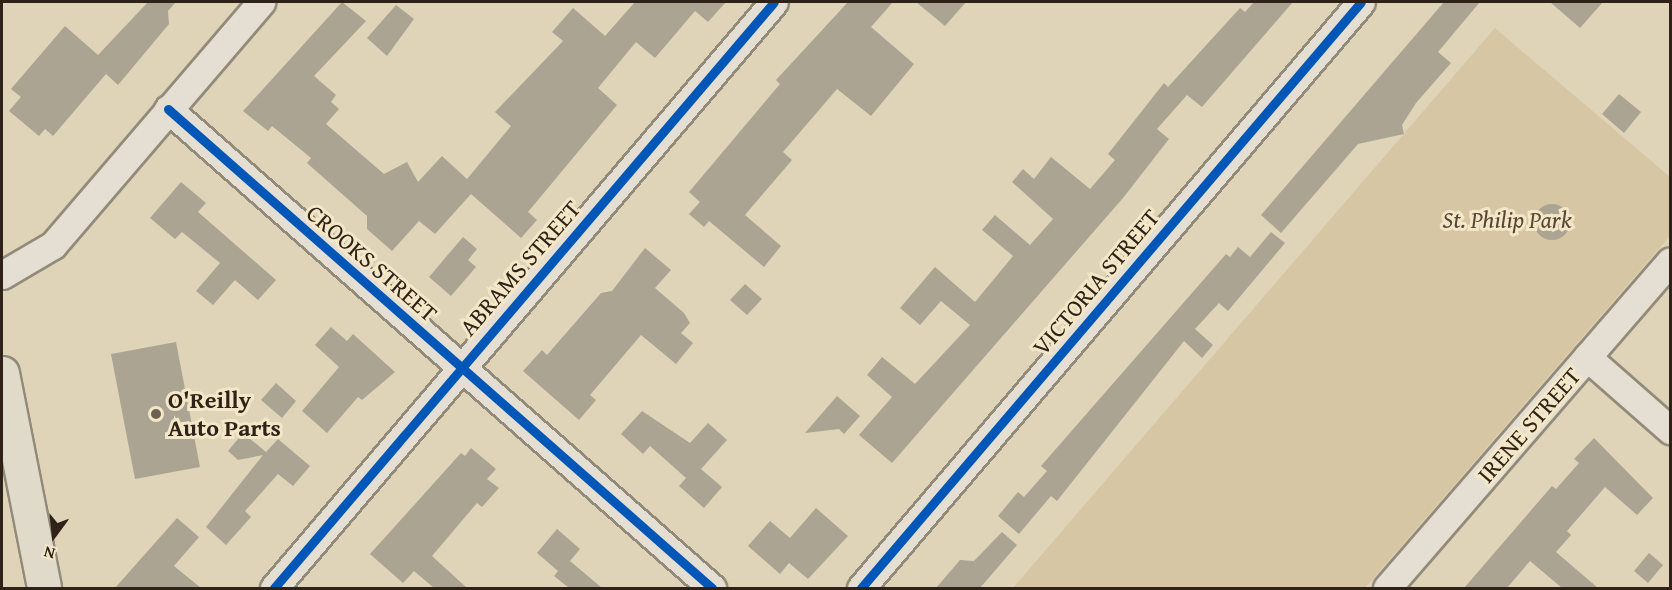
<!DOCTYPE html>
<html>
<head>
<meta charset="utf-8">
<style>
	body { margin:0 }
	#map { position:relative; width:1672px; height:590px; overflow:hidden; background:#dfd4b8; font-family:"Gentium Book Plus",serif }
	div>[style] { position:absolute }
	.green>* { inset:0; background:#d6c6a3 }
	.building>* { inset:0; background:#aca492 }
	.round { border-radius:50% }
	.roads { filter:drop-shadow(2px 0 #938b7a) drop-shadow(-2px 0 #938b7a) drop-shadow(0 2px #938b7a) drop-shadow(0 -2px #938b7a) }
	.minor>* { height:27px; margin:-13.5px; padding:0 13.5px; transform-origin:13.5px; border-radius:13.5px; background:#e4dfd2 }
	.major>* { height:33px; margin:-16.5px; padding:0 16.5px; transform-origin:16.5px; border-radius:16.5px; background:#e0daca }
	.cycleway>* { height:9px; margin:-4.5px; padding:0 4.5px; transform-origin:4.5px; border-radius:4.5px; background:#0057b8 }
	.dots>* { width:16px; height:16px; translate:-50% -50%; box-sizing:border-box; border:3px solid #f4e7c7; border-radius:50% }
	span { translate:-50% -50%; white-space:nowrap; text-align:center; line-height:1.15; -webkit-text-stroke:6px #f4e7c7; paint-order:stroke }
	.park-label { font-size:24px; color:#574837; font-style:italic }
	.street-label { font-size:24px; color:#2f2219 }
	.poi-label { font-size:24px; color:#2f2219; font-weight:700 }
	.left { translate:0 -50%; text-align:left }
	.frame { position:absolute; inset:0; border:3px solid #2f2219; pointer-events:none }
	.north { position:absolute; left:24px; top:506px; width:60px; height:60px; -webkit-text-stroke:4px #f4e7c7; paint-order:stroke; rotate:195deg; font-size:16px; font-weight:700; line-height:24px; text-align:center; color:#2f2219 }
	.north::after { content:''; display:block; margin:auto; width:21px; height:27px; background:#2f2219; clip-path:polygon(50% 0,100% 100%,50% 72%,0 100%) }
</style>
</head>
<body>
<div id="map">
	<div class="green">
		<div style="clip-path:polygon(1495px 28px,1670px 177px,1670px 236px,1365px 588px,1013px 588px)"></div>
	</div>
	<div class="building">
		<div style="clip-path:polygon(148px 2px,176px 2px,168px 11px,169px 24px,118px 85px,106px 74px,53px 136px,45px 129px,39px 136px,9px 111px,21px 97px,11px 89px,65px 26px,98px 55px)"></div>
		<div style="clip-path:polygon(342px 2px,366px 21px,314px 76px,336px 95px,331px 102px,339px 109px,326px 124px,384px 174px,407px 162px,418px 182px,442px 156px,467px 179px,511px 126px,495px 112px,563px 41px,552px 32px,573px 8px,605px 36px,635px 2px,726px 2px,708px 22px,695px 11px,655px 58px,636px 42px,598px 88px,617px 105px,528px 212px,537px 220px,521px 238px,471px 194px,435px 234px,419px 221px,392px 251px,367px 229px,367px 216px,307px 163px,311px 158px,272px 126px,268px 131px,243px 111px)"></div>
		<div style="clip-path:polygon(848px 2px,893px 2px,871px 27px,914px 64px,871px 116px,837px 89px,783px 152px,792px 160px,745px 215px,781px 246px,764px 267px,709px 221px,704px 227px,689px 214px,700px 202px,689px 192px,780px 84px,776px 80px)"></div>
		<div style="clip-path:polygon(916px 2px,966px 2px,945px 26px)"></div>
		<div style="clip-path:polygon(1254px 2px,1293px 2px,1202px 107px,1187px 95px,1157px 129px,1169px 139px,1123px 198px,892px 463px,859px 435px,892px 397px,867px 375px,882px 357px,915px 384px,970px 325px,941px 301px,920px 325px,900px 308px,935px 267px,975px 302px,1013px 256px,982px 230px,995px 215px,1030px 245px,1053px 219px,1012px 182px,1023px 169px,1034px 179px,1051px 157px,1090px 189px,1115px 160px,1108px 154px,1164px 83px,1168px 87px,1240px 8px,1245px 12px)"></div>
		<div style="clip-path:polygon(1444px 2px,1480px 2px,1438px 52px,1451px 63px,1416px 103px,1402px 125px,1404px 134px,1358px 144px,1281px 233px,1261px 215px)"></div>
		<div style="clip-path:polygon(1550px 2px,1603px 2px,1580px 28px)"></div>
		<div style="clip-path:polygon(396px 5px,414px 19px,387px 56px,367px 38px)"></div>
		<div style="clip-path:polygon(1619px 94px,1641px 112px,1624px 133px,1602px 114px)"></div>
		<div style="clip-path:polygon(181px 182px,206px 203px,198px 212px,276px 280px,258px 300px,235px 280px,213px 305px,196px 291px,220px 263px,182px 232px,175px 239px,150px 218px)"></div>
		<div class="round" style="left:1534px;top:204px;width:36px;height:36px"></div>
		<div style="clip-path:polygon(1271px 232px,1285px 243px,1228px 311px,1219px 303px,1195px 329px,1213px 345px,1202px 358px,1184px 341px,1057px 501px,1051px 496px,1019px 534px,998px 516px,1018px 492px,1024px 497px,1047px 471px,1041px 466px,1226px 254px,1230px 257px,1238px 247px,1250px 257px)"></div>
		<div style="clip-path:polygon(463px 237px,477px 249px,468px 260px,476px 267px,451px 296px,429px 277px)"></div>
		<div style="clip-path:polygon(645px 248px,671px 270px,655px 288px,684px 313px,690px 323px,681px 333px,693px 343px,676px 364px,641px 335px,590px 395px,596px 400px,579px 420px,523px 371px,542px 350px,547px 355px,601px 293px,612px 291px)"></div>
		<div style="clip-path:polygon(745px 284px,762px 299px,747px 315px,730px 300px)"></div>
		<div style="clip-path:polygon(331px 327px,347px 341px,353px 334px,395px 372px,362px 400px,358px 397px,327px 433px,302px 411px,339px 367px,315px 345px)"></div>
		<div style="clip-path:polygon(176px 342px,200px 467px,135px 479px,111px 354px)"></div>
		<div style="clip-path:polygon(276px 383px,296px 401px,282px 418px,261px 400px)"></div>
		<div style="clip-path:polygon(837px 396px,860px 416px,844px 434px,839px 429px,805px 433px)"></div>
		<div style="clip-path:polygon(642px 411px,690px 443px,708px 423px,727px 440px,701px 469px,722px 487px,704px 508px,679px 486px,686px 478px,650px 446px,643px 454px,621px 434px)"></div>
		<div style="clip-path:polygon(243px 433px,266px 452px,278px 439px,310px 466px,293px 486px,278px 474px,245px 511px,251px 517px,226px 545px,206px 527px,263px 455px,238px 460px,228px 451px)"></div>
		<div style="clip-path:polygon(1594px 438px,1653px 498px,1637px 515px,1605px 487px,1567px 531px,1571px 535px,1556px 552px,1598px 588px,1562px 588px,1530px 561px,1507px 588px,1464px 588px,1552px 486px,1556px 489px,1579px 463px,1574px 459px)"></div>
		<div style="clip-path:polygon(471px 448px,496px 469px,487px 479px,499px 488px,482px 507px,477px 503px,432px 556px,467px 588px,434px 588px,414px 571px,403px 583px,370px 554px,461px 453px,465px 456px)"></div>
		<div style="clip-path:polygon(816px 508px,848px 536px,808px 579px,789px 563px,780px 574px,748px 546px,770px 521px,790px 538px)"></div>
		<div style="clip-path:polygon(177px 518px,199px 537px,174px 566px,201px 588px,115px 588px)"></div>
		<div style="clip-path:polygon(557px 529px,580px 549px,570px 561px,602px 588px,569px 588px,554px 576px,558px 571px,537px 553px)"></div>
		<div style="clip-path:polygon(1002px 532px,1017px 545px,980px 588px,936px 588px,960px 560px,974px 561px)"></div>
		<div style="clip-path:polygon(1649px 553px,1663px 565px,1648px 583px,1634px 571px)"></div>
	</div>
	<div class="roads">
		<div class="minor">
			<div style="left:168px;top:109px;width:725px;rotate:41.36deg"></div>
			<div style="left:2px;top:275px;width:59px;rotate:-30.5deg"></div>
			<div style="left:53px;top:245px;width:320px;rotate:-49.4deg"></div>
			<div style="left:1587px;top:357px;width:111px;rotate:41.3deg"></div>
			<div style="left:274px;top:588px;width:770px;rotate:-49.53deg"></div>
			<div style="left:861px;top:588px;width:770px;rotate:-49.53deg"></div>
			<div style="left:1387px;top:588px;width:432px;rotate:-49.1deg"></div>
		</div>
		<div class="major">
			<div style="left:2px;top:373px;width:219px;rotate:78.9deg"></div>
		</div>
	</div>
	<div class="cycleway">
		<div style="left:168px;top:109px;width:725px;rotate:41.36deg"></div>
		<div style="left:274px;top:588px;width:770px;rotate:-49.53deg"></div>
		<div style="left:861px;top:588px;width:770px;rotate:-49.53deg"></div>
	</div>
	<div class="dots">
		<div style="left:156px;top:414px;background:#6d6051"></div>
	</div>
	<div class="park-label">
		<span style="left:1507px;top:220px">St. Philip Park</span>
	</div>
	<div class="street-label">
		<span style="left:372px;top:263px;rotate:41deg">CROOKS STREET</span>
		<span style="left:520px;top:268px;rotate:-49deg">ABRAMS STREET</span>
		<span style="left:1096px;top:282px;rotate:-50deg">VICTORIA STREET</span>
		<span style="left:1529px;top:425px;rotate:-49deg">IRENE STREET</span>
	</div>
	<div class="poi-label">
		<span class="left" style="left:168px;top:414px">O'Reilly<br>Auto Parts</span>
	</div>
	<div class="frame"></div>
	<div class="north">N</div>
</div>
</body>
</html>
